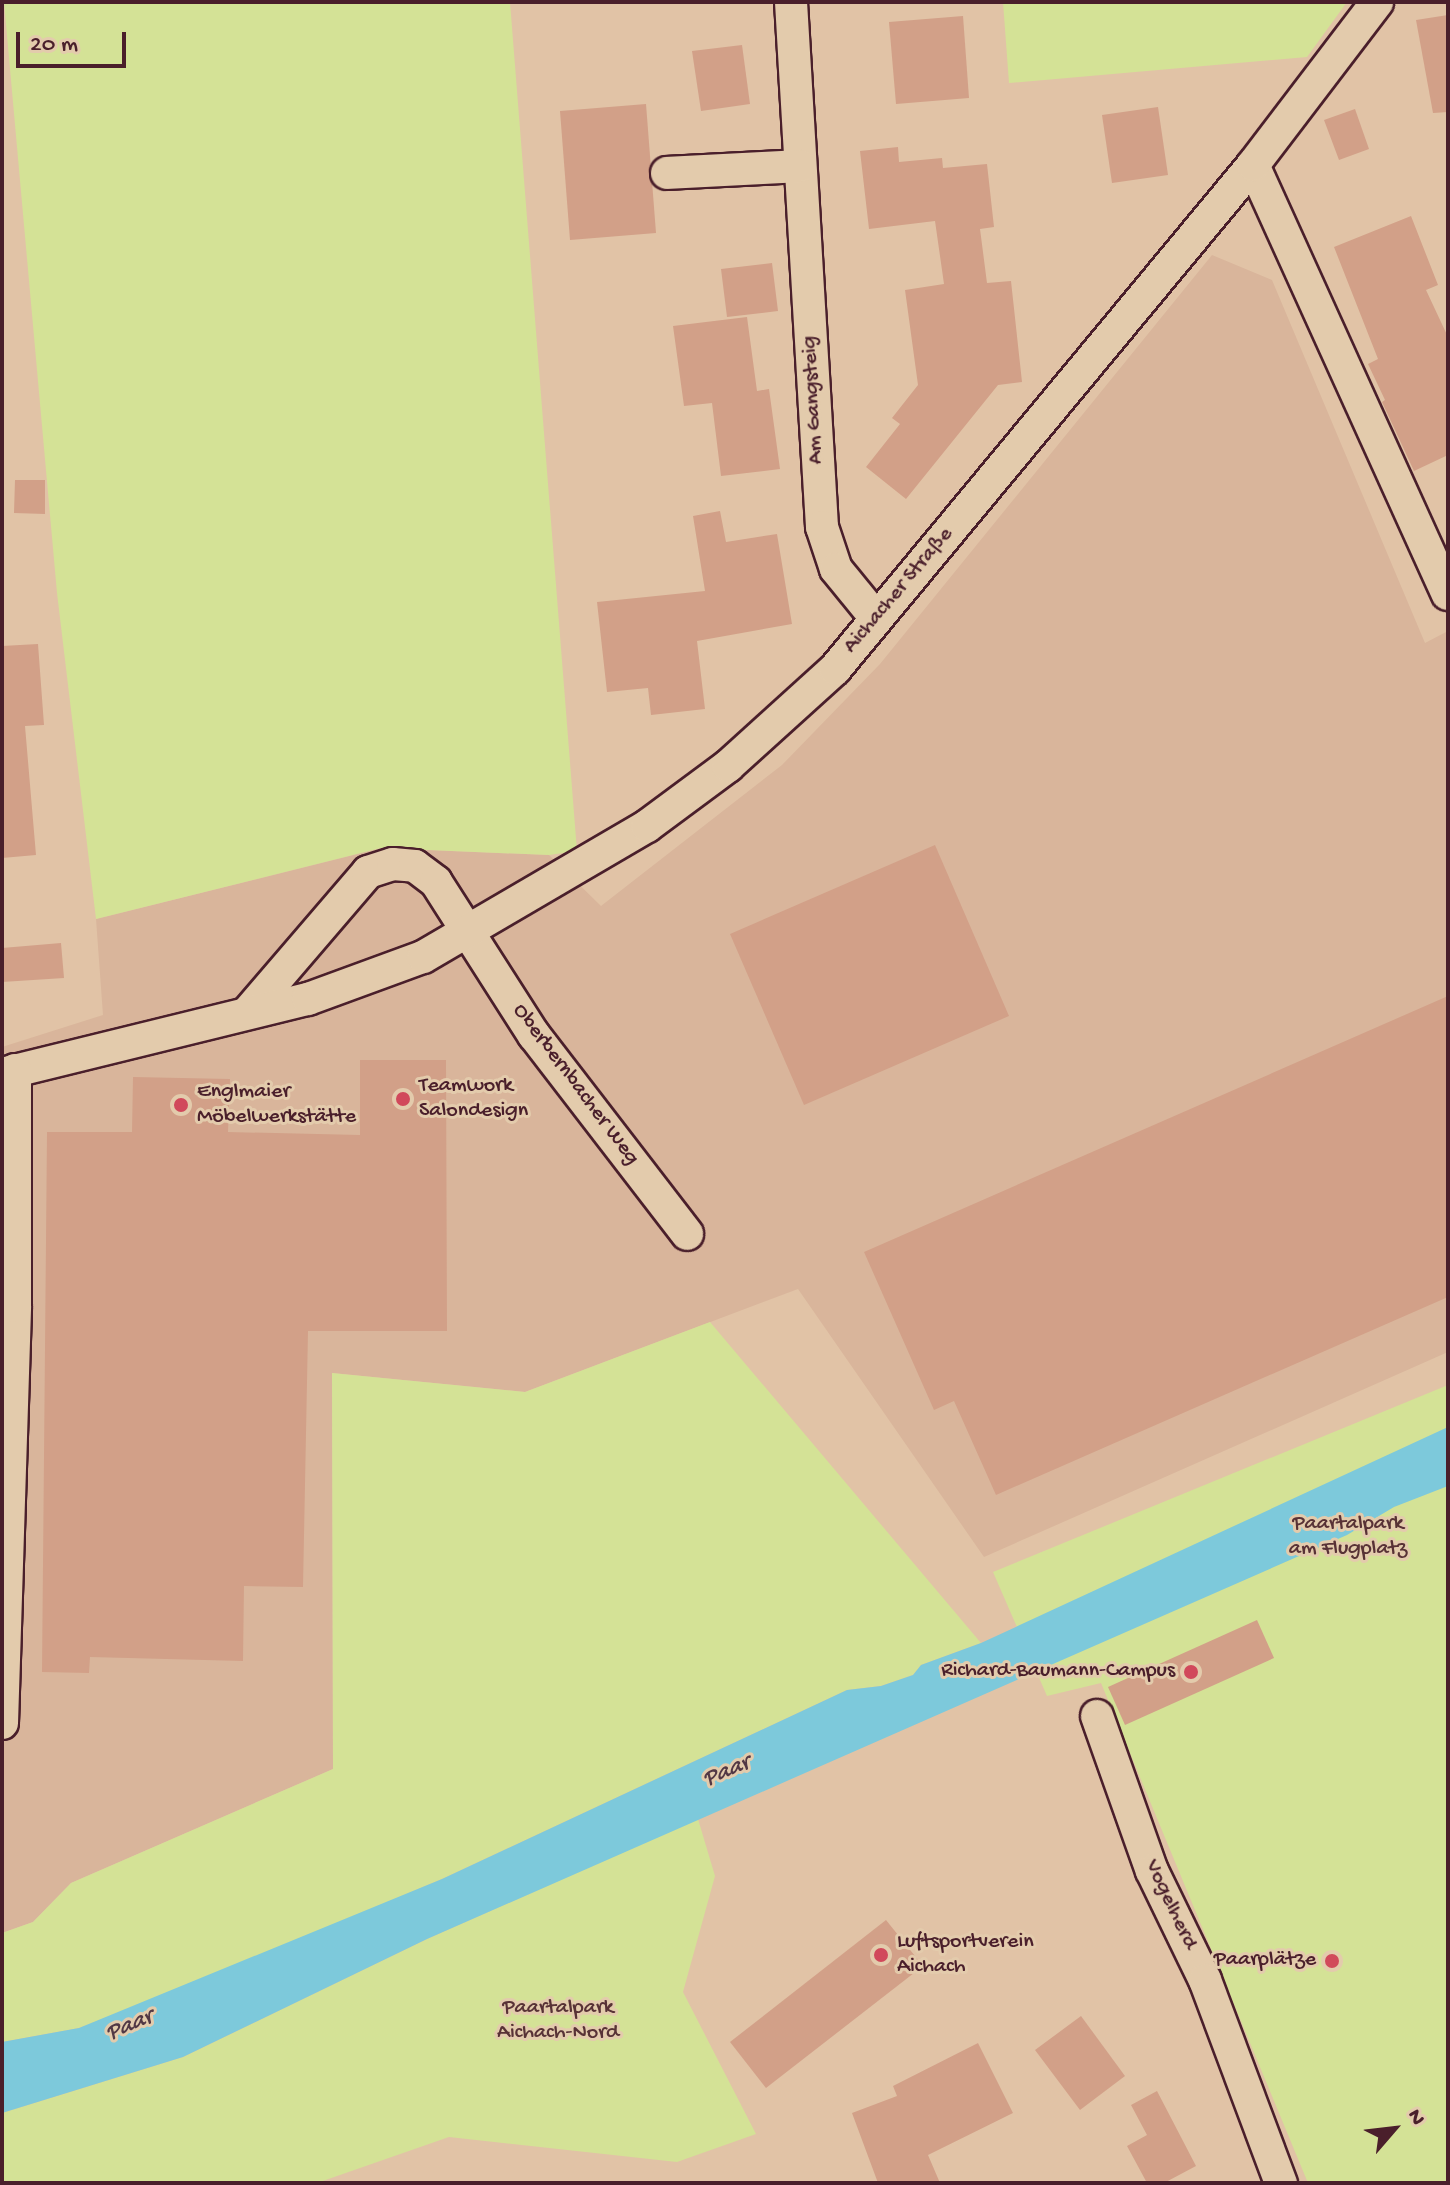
<!DOCTYPE html>
<html>
<head>
<meta charset="utf-8">
<style>
	body { margin:0 }
	#map { position:relative; width:1450px; height:2185px; overflow:hidden; background:#e1c3a6; font-family:"Gochi Hand",sans-serif }
	div>[style] { position:absolute }
	.built>* { inset:0; background:#d9b59b }
	.green>* { inset:0; background:#d4e296 }
	.water>* { inset:0; background:#7dc9db }
	.building>* { inset:0; background:#d2a088 }
	.roads { filter:drop-shadow(2px 0 #4a1f2b) drop-shadow(-2px 0 #4a1f2b) drop-shadow(0 2px #4a1f2b) drop-shadow(0 -2px #4a1f2b) }
	.street>* { height:32px; margin:-16px; padding:0 16px; transform-origin:16px; border-radius:16px; background:#e3cbac }
	.dots>* { width:22px; height:22px; translate:-50% -50%; box-sizing:border-box; border:4px solid #e3cbac; border-radius:50% }
	span { translate:-50% -50%; white-space:nowrap; text-align:center; line-height:1.15; -webkit-text-stroke:6px #e3cbac; paint-order:stroke }
	.street-label { font-size:22px; color:#4a1f2b }
	.poi-label { font-size:22px; color:#4a1f2b }
	.left { translate:0 -50%; text-align:left }
	.right { translate:-100% -50%; text-align:right }
	.park-label { font-size:22px; color:#583236 }
	.water-label { font-size:24px; color:#523845; font-style:italic }
	.frame { position:absolute; inset:0; border:4px solid #4a1f2b; pointer-events:none }
	.north { position:absolute; left:1354px; top:2089px; width:80px; height:80px; -webkit-text-stroke:6px #e3cbac; paint-order:stroke; rotate:62deg; font-size:22px; font-weight:700; line-height:32px; text-align:center; color:#4a1f2b }
	.north::after { content:''; display:block; margin:auto; width:28px; height:36px; background:#4a1f2b; clip-path:polygon(50% 0,100% 100%,50% 72%,0 100%) }
	.scale { position:absolute; left:16px; top:32px; width:110px; height:36px; box-sizing:border-box; border:4px solid #4a1f2b; border-top:0; padding-left:10px; font-size:24px; line-height:28px; white-space:nowrap; color:#4a1f2b; -webkit-text-stroke:6px #e3cbac; paint-order:stroke }
</style>
</head>
<body>
<div id="map">
	<div class="built">
		<div style="clip-path:polygon(1212px 255px,1272px 280px,1425px 643px,1448px 631px,1448px 1352px,984px 1557px,798px 1289px,525px 1392px,332px 1373px,333px 1769px,71px 1883px,33px 1922px,2px 1933px,2px 1047px,103px 1015px,96px 919px,381px 848px,549px 855px,601px 906px,782px 765px,880px 664px)"></div>
	</div>
	<div class="green">
		<div style="clip-path:polygon(4px 2px,510px 2px,577px 851px,549px 855px,381px 848px,96px 919px,57px 593px)"></div>
		<div style="clip-path:polygon(1003px 2px,1347px 2px,1307px 57px,1009px 83px)"></div>
		<div style="clip-path:polygon(710px 1322px,981px 1643px,921px 1665px,913px 1675px,881px 1686px,847px 1690px,442px 1879px,176px 1991px,79px 2028px,2px 2042px,2px 1933px,33px 1922px,71px 1883px,333px 1769px,332px 1373px,525px 1392px)"></div>
		<div style="clip-path:polygon(1448px 1385px,1448px 2183px,1308px 2183px,1101px 1683px,1047px 1696px,993px 1572px)"></div>
		<div style="clip-path:polygon(698px 1819px,715px 1876px,683px 1992px,756px 2134px,677px 2162px,449px 2137px,317px 2183px,2px 2183px,2px 2113px,183px 2057px,427px 1939px)"></div>
	</div>
	<div class="water">
		<div style="clip-path:polygon(1448px 1427px,1448px 1486px,1394px 1507px,1347px 1535px,427px 1939px,183px 2057px,2px 2113px,2px 2042px,79px 2028px,442px 1879px,847px 1690px,881px 1686px,913px 1675px,921px 1665px,981px 1643px)"></div>
	</div>
	<div class="building">
		<div style="clip-path:polygon(1448px 15px,1448px 112px,1433px 113px,1416px 20px)"></div>
		<div style="clip-path:polygon(963px 16px,969px 98px,896px 104px,889px 22px)"></div>
		<div style="clip-path:polygon(742px 45px,750px 104px,701px 111px,692px 51px)"></div>
		<div style="clip-path:polygon(646px 104px,656px 233px,570px 240px,560px 111px)"></div>
		<div style="clip-path:polygon(1158px 107px,1168px 175px,1112px 183px,1102px 115px)"></div>
		<div style="clip-path:polygon(1355px 109px,1369px 149px,1339px 160px,1324px 120px)"></div>
		<div style="clip-path:polygon(898px 147px,899px 162px,942px 158px,943px 168px,987px 164px,994px 227px,980px 229px,987px 283px,1011px 281px,1022px 382px,998px 385px,906px 499px,866px 467px,900px 424px,892px 418px,918px 385px,905px 290px,944px 284px,935px 221px,869px 229px,860px 151px)"></div>
		<div style="clip-path:polygon(1411px 216px,1438px 285px,1426px 290px,1448px 337px,1448px 455px,1414px 471px,1382px 402px,1385px 400px,1368px 364px,1378px 359px,1334px 247px)"></div>
		<div style="clip-path:polygon(772px 263px,778px 311px,727px 317px,721px 269px)"></div>
		<div style="clip-path:polygon(747px 317px,757px 391px,769px 389px,780px 469px,721px 476px,712px 403px,684px 406px,673px 326px)"></div>
		<div style="clip-path:polygon(15px 480px,45px 480px,45px 514px,14px 513px)"></div>
		<div style="clip-path:polygon(720px 511px,726px 542px,777px 534px,792px 624px,697px 641px,705px 709px,651px 715px,648px 688px,607px 692px,597px 602px,705px 591px,693px 516px)"></div>
		<div style="clip-path:polygon(38px 644px,44px 725px,25px 726px,36px 855px,2px 858px,2px 646px)"></div>
		<div style="clip-path:polygon(935px 845px,1009px 1016px,804px 1105px,730px 934px)"></div>
		<div style="clip-path:polygon(61px 943px,64px 978px,2px 982px,2px 948px)"></div>
		<div style="clip-path:polygon(1448px 996px,1448px 1297px,996px 1495px,954px 1401px,934px 1410px,864px 1252px)"></div>
		<div style="clip-path:polygon(360px 1060px,446px 1060px,447px 1331px,308px 1331px,303px 1587px,244px 1586px,243px 1661px,90px 1657px,89px 1673px,42px 1672px,47px 1132px,132px 1132px,133px 1077px,230px 1079px,228px 1132px,360px 1135px)"></div>
		<div style="clip-path:polygon(1257px 1620px,1274px 1658px,1125px 1725px,1108px 1687px)"></div>
		<div style="clip-path:polygon(886px 1920px,923px 1966px,766px 2088px,730px 2042px)"></div>
		<div style="clip-path:polygon(1081px 2016px,1125px 2076px,1080px 2110px,1035px 2050px)"></div>
		<div style="clip-path:polygon(978px 2043px,1013px 2113px,928px 2155px,940px 2183px,878px 2183px,852px 2113px,897px 2096px,893px 2086px)"></div>
		<div style="clip-path:polygon(1157px 2091px,1196px 2166px,1164px 2183px,1147px 2183px,1127px 2146px,1147px 2135px,1131px 2105px)"></div>
	</div>
	<div class="roads">
		<div class="street">
			<div style="left:791px;top:2px;width:526px;rotate:86.62deg"></div>
			<div style="left:822px;top:527px;width:44px;rotate:71.6deg"></div>
			<div style="left:836px;top:569px;width:63px;rotate:50.8deg"></div>
			<div style="left:1253px;top:165px;width:471px;rotate:65.6deg"></div>
			<div style="left:667px;top:173px;width:133px;rotate:-3deg"></div>
			<div style="left:248px;top:1012px;width:184px;rotate:-49.4deg"></div>
			<div style="left:368px;top:872px;width:26px;rotate:-18deg"></div>
			<div style="left:393px;top:864px;width:22px;rotate:5deg"></div>
			<div style="left:415px;top:866px;width:26px;rotate:37deg"></div>
			<div style="left:436px;top:882px;width:182px;rotate:57.4deg"></div>
			<div style="left:534px;top:1035px;width:251px;rotate:52.4deg"></div>
			<div style="left:2px;top:1074px;width:315px;rotate:-13.8deg"></div>
			<div style="left:308px;top:999px;width:122px;rotate:-20.1deg"></div>
			<div style="left:423px;top:957px;width:259px;rotate:-30.3deg"></div>
			<div style="left:647px;top:826px;width:101px;rotate:-36.5deg"></div>
			<div style="left:728px;top:766px;width:144px;rotate:-42.2deg"></div>
			<div style="left:835px;top:669px;width:655px;rotate:-50.33deg"></div>
			<div style="left:1253px;top:165px;width:205px;rotate:-52.7deg"></div>
			<div style="left:1097px;top:1716px;width:164px;rotate:70.5deg"></div>
			<div style="left:1152px;top:1871px;width:121px;rotate:64.1deg"></div>
			<div style="left:1205px;top:1980px;width:217px;rotate:69.5deg"></div>
			<div style="left:2px;top:1723px;width:417px;rotate:-88.2deg"></div>
			<div style="left:15px;top:1306px;width:236px;rotate:-90deg"></div>
		</div>
	</div>
	<div class="dots">
		<div style="left:403px;top:1099px;background:#d1495b"></div>
		<div style="left:181px;top:1105px;background:#d1495b"></div>
		<div style="left:1191px;top:1672px;background:#d1495b"></div>
		<div style="left:881px;top:1955px;background:#d1495b"></div>
		<div style="left:1332px;top:1961px;background:#d1495b"></div>
	</div>
	<div class="street-label">
		<span style="left:814px;top:400px;rotate:-93deg">Am Gangsteig</span>
		<span style="left:899px;top:591px;rotate:-50deg">Aichacher Straße</span>
		<span style="left:575px;top:1085px;rotate:53deg">Oberbernbacher Weg</span>
		<span style="left:1170px;top:1905px;rotate:65deg">Vogelherd</span>
	</div>
	<div class="poi-label">
		<span class="left" style="left:419px;top:1099px">Teamwork<br>Salondesign</span>
		<span class="left" style="left:197px;top:1105px">Englmaier<br>Möbelwerkstätte</span>
		<span class="right" style="left:1175px;top:1672px">Richard-Baumann-Campus</span>
		<span class="left" style="left:897px;top:1955px">Luftsportverein<br>Aichach</span>
		<span class="right" style="left:1316px;top:1961px">Paarplätze</span>
	</div>
	<div class="park-label">
		<span style="left:1348px;top:1537px">Paartalpark<br>am Flugplatz</span>
		<span style="left:558px;top:2021px">Paartalpark<br>Aichach-Nord</span>
	</div>
	<div class="water-label">
		<span style="left:727px;top:1772px;rotate:-23deg">Paar</span>
		<span style="left:130px;top:2026px;rotate:-23deg">Paar</span>
	</div>
	<div class="frame"></div>
	<div class="north">N</div>
	<div class="scale">20 m</div>
</div>
</body>
</html>
